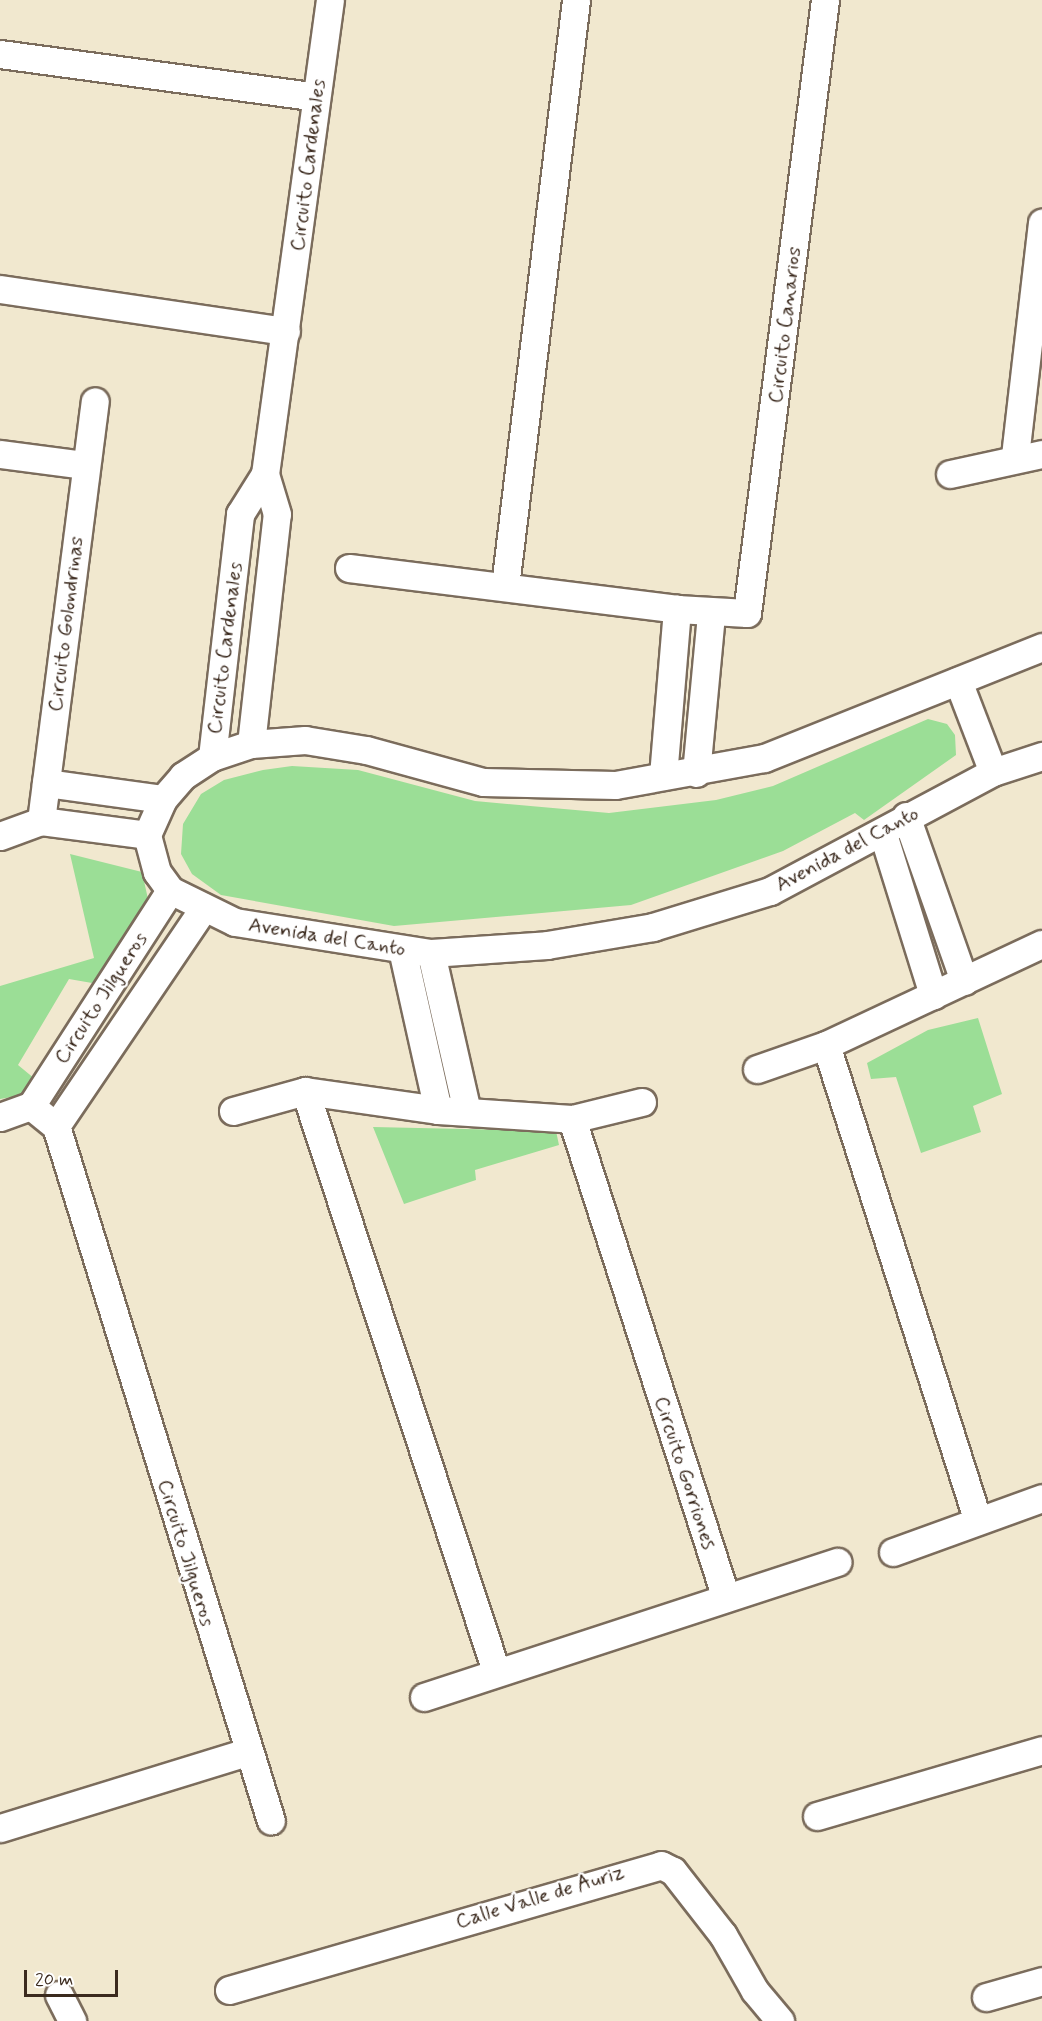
<!DOCTYPE html>
<html>
<head>
<meta charset="utf-8">
<style>
	body { margin:0 }
	#map { position:relative; width:1042px; height:2021px; overflow:hidden; background:#f1e8cf; font-family:Mynerve,sans-serif }
	div>[style] { position:absolute }
	.green>* { inset:0; background:#9bde96 }
	.roads { filter:drop-shadow(2px 0 #7b6c5c) drop-shadow(-2px 0 #7b6c5c) drop-shadow(0 2px #7b6c5c) drop-shadow(0 -2px #7b6c5c) }
	.minor>* { height:27px; margin:-13.5px; padding:0 13.5px; transform-origin:13.5px; border-radius:13.5px; background:#fff }
	span { translate:-50% -50%; white-space:nowrap; text-align:center; line-height:1.15; -webkit-text-stroke:4.5px #fff; paint-order:stroke }
	.street-label { font-size:21px; color:#3b2a1e }
	.scale { position:absolute; left:24px; top:1970px; width:94px; height:27px; box-sizing:border-box; border:3px solid #3b2a1e; border-top:0; padding-left:8px; font-size:18px; line-height:21px; white-space:nowrap; color:#3b2a1e; -webkit-text-stroke:4px #fff; paint-order:stroke }
</style>
</head>
<body>
<div id="map">
	<div class="green">
		<div style="clip-path:polygon(928px 719px,947px 724px,955px 735px,956px 755px,864px 820px,855px 813px,783px 851px,631px 905px,394px 926px,221px 895px,192px 874px,181px 854px,183px 824px,201px 794px,224px 780px,263px 770px,292px 766px,358px 770px,475px 801px,609px 813px,716px 800px,773px 786px)"></div>
		<div style="clip-path:polygon(70px 854px,142px 872px,150px 908px,92px 983px,69px 979px,18px 1065px,35px 1079px,24px 1095px,0 1099px,0 986px,94px 958px)"></div>
		<div style="clip-path:polygon(978px 1018px,1002px 1094px,973px 1106px,981px 1132px,921px 1153px,896px 1077px,871px 1079px,867px 1063px,928px 1030px)"></div>
		<div style="clip-path:polygon(373px 1127px,556px 1131px,559px 1145px,475px 1170px,476px 1180px,404px 1204px)"></div>
	</div>
	<div class="roads">
		<div class="minor">
			<div style="left:0;top:54px;width:319px;rotate:7.7deg"></div>
			<div style="left:0;top:289px;width:289px;rotate:8.4deg"></div>
			<div style="left:0;top:454px;width:86px;rotate:7.4deg"></div>
			<div style="left:1015px;top:456px;width:235px;rotate:-83.4deg"></div>
			<div style="left:950px;top:474px;width:94px;rotate:-12.3deg"></div>
			<div style="left:349px;top:568px;width:331px;rotate:7.1deg"></div>
			<div style="left:677px;top:609px;width:70px;rotate:3.3deg"></div>
			<div style="left:747px;top:613px;width:618px;rotate:-82.75deg"></div>
			<div style="left:505px;top:586px;width:590px;rotate:-83.09deg"></div>
			<div style="left:1042px;top:647px;width:299px;rotate:158.2deg"></div>
			<div style="left:764px;top:758px;width:151px;rotate:169.7deg"></div>
			<div style="left:615px;top:785px;width:132px;rotate:-178.7deg"></div>
			<div style="left:483px;top:782px;width:121px;rotate:-164.7deg"></div>
			<div style="left:366px;top:750px;width:62px;rotate:-170.7deg"></div>
			<div style="left:305px;top:740px;width:54px;rotate:175.8deg"></div>
			<div style="left:251px;top:744px;width:41px;rotate:161.6deg"></div>
			<div style="left:212px;top:757px;width:35px;rotate:147deg"></div>
			<div style="left:183px;top:776px;width:30px;rotate:131deg"></div>
			<div style="left:163px;top:799px;width:39px;rotate:114deg"></div>
			<div style="left:147px;top:835px;width:38px;rotate:75deg"></div>
			<div style="left:157px;top:872px;width:22px;rotate:54deg"></div>
			<div style="left:170px;top:890px;width:72px;rotate:26.2deg"></div>
			<div style="left:235px;top:922px;width:198px;rotate:9deg"></div>
			<div style="left:431px;top:953px;width:116px;rotate:-3.9deg"></div>
			<div style="left:547px;top:945px;width:108px;rotate:-9.6deg"></div>
			<div style="left:653px;top:927px;width:122px;rotate:-17.1deg"></div>
			<div style="left:770px;top:891px;width:253px;rotate:-28.1deg"></div>
			<div style="left:993px;top:772px;width:52px;rotate:-18.1deg"></div>
			<div style="left:958px;top:681px;width:97px;rotate:69deg"></div>
			<div style="left:251px;top:744px;width:231px;rotate:-83.6deg"></div>
			<div style="left:277px;top:514px;width:42px;rotate:-106.7deg"></div>
			<div style="left:212px;top:757px;width:245px;rotate:-83.4deg"></div>
			<div style="left:240px;top:514px;width:47px;rotate:-58deg"></div>
			<div style="left:265px;top:474px;width:478px;rotate:-82.2deg"></div>
			<div style="left:696px;top:773px;width:161px;rotate:-84.6deg"></div>
			<div style="left:663px;top:776px;width:168px;rotate:-85.2deg"></div>
			<div style="left:46px;top:783px;width:118px;rotate:7.8deg"></div>
			<div style="left:906px;top:816px;width:175px;rotate:70.6deg"></div>
			<div style="left:41px;top:821px;width:423px;rotate:-82.7deg"></div>
			<div style="left:883px;top:834px;width:169px;rotate:72.7deg"></div>
			<div style="left:0;top:836px;width:44px;rotate:-20.1deg"></div>
			<div style="left:41px;top:821px;width:107px;rotate:7.5deg"></div>
			<div style="left:402px;top:949px;width:165px;rotate:77.4deg"></div>
			<div style="left:431px;top:953px;width:162px;rotate:77.2deg"></div>
			<div style="left:826px;top:1045px;width:497px;rotate:72.3deg"></div>
			<div style="left:757px;top:1069px;width:73px;rotate:-19.2deg"></div>
			<div style="left:826px;top:1045px;width:238px;rotate:-25.1deg"></div>
			<div style="left:305px;top:1091px;width:611px;rotate:71.77deg"></div>
			<div style="left:31px;top:1106px;width:32px;rotate:39deg"></div>
			<div style="left:56px;top:1126px;width:727px;rotate:72.81deg"></div>
			<div style="left:233px;top:1111px;width:75px;rotate:-15.5deg"></div>
			<div style="left:305px;top:1091px;width:134px;rotate:8.1deg"></div>
			<div style="left:438px;top:1110px;width:134px;rotate:3.8deg"></div>
			<div style="left:572px;top:1119px;width:72px;rotate:-13.7deg"></div>
			<div style="left:0;top:1117px;width:33px;rotate:-20deg"></div>
			<div style="left:31px;top:1106px;width:257px;rotate:-57.2deg"></div>
			<div style="left:572px;top:1119px;width:503px;rotate:72.18deg"></div>
			<div style="left:56px;top:1126px;width:264px;rotate:-55.9deg"></div>
			<div style="left:893px;top:1552px;width:158px;rotate:-19.9deg"></div>
			<div style="left:424px;top:1697px;width:435px;rotate:-18.1deg"></div>
			<div style="left:817px;top:1816px;width:234px;rotate:-16.3deg"></div>
			<div style="left:0;top:1828px;width:258px;rotate:-17.1deg"></div>
			<div style="left:229px;top:1990px;width:450px;rotate:-16.1deg"></div>
			<div style="left:661px;top:1865px;width:13px;rotate:27deg"></div>
			<div style="left:673px;top:1871px;width:81px;rotate:52deg"></div>
			<div style="left:723px;top:1935px;width:64px;rotate:60.3deg"></div>
			<div style="left:755px;top:1991px;width:39px;rotate:50deg"></div>
			<div style="left:59px;top:1995px;width:29px;rotate:63deg"></div>
			<div style="left:986px;top:1997px;width:58px;rotate:-15.9deg"></div>
		</div>
	</div>
	<div class="street-label">
		<span style="left:308px;top:165px;rotate:-83deg">Circuito Cardenales</span>
		<span style="left:785px;top:325px;rotate:-83deg">Circuito Canarios</span>
		<span style="left:66px;top:624px;rotate:-83deg">Circuito Golondrinas</span>
		<span style="left:225px;top:648px;rotate:-83deg">Circuito Cardenales</span>
		<span style="left:847px;top:849px;rotate:-28deg">Avenida del Canto</span>
		<span style="left:327px;top:937px;rotate:9deg">Avenida del Canto</span>
		<span style="left:101px;top:998px;rotate:-57deg">Circuito Jilgueros</span>
		<span style="left:685px;top:1473px;rotate:72deg">Circuito Gorriones</span>
		<span style="left:186px;top:1553px;rotate:73deg">Circuito Jilgueros</span>
		<span style="left:540px;top:1897px;rotate:-17deg">Calle Valle de Auriz</span>
	</div>
	<div class="scale">20 m</div>
</div>
</body>
</html>
